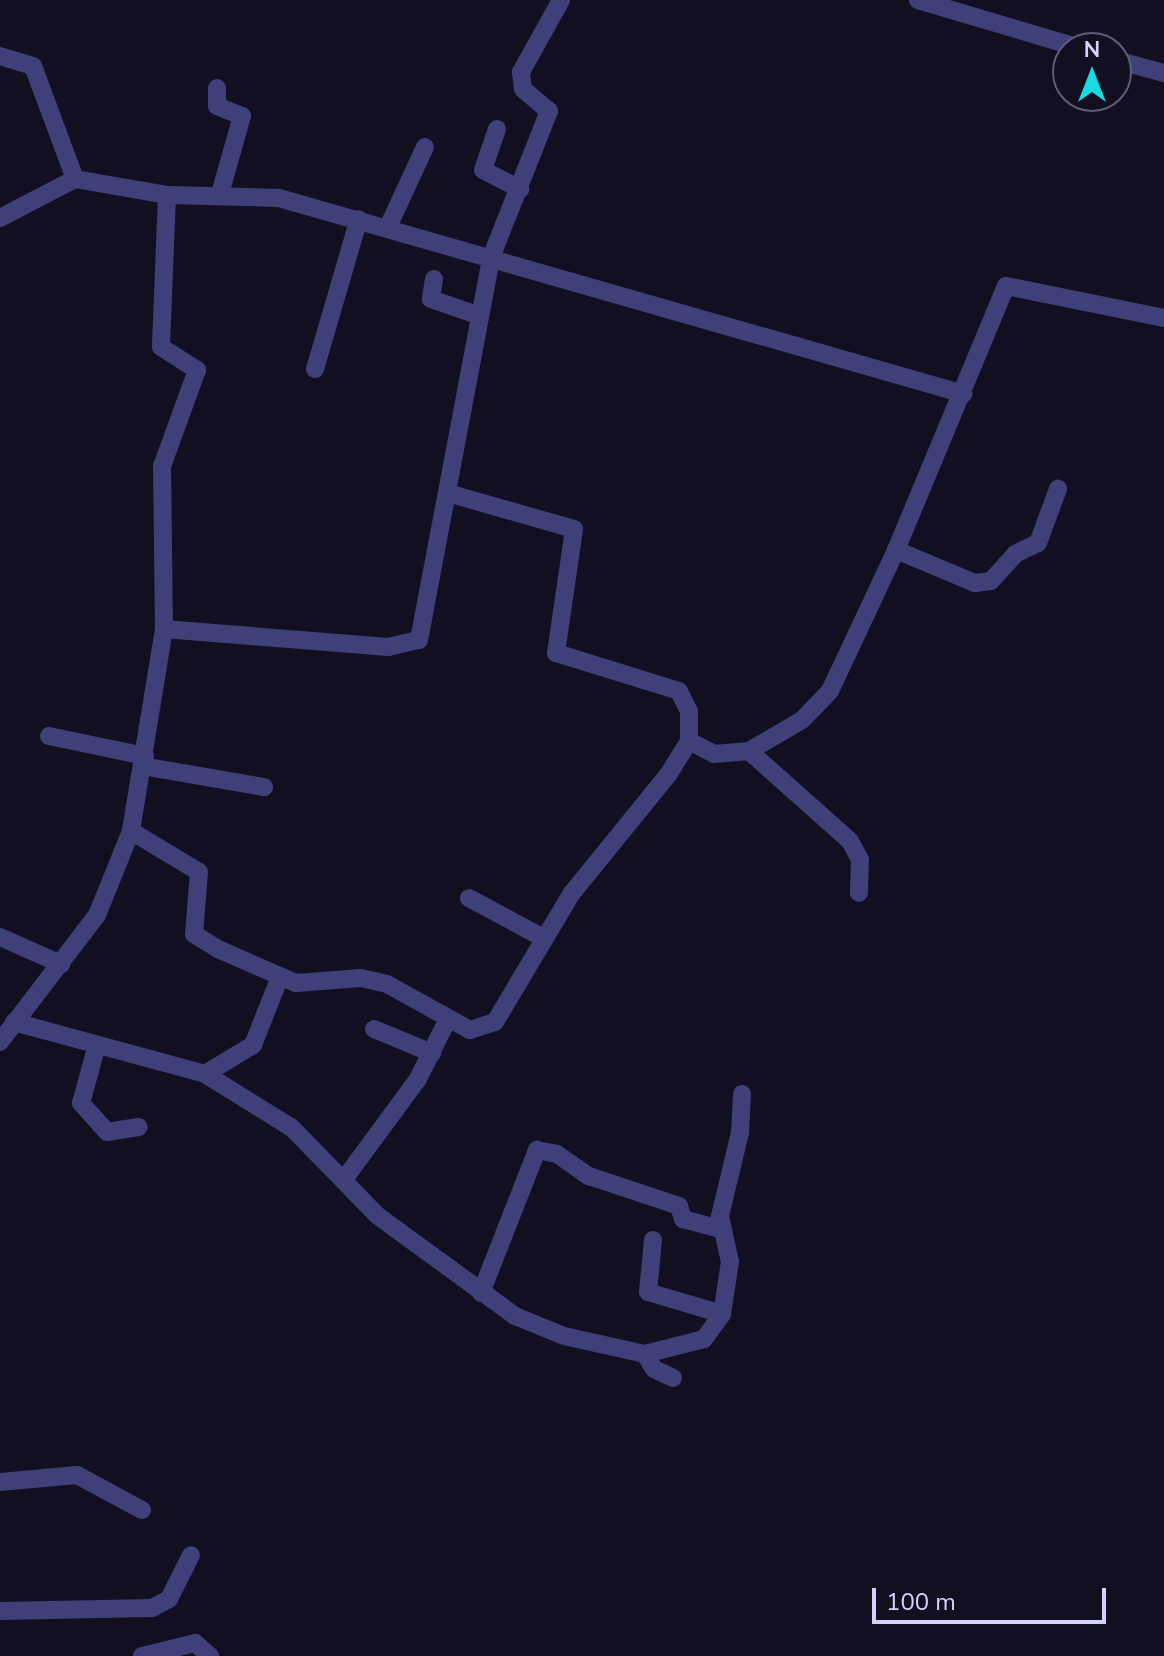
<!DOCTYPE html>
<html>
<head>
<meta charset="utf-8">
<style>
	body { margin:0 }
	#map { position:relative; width:1164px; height:1656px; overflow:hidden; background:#110f20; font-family:"Nunito Sans",sans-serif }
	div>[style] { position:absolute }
	.minor>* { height:18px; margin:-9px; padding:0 9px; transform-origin:9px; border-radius:9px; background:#3f407a }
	span { translate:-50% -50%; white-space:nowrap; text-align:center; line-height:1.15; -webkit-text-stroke:6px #110f20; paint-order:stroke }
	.north { position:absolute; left:1052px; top:32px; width:80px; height:80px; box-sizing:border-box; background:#110f20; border:2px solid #5f5d78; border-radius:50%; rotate:0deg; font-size:22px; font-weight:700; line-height:32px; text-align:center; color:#d4d2fb }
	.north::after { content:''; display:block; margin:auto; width:28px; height:36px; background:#16dbe2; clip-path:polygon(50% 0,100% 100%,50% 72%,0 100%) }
	.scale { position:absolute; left:872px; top:1588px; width:234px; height:36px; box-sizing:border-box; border:4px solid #d4d2fb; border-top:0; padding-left:10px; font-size:24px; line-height:28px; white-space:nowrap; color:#d4d2fb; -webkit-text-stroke:6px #110f20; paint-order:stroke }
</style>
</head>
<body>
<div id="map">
	<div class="minor">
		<div style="left:918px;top:0;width:169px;rotate:16.5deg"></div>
		<div style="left:0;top:56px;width:34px;rotate:17deg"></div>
		<div style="left:33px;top:66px;width:121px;rotate:69.6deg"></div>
		<div style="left:75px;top:179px;width:93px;rotate:9.9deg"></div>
		<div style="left:167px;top:195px;width:152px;rotate:92.3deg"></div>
		<div style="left:161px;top:347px;width:43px;rotate:32.6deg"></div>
		<div style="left:197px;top:370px;width:102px;rotate:110deg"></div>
		<div style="left:162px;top:466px;width:163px;rotate:89.3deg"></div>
		<div style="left:164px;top:629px;width:205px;rotate:99.3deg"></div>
		<div style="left:131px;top:831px;width:91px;rotate:112deg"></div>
		<div style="left:97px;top:915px;width:160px;rotate:127.4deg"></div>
		<div style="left:1116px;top:60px;width:50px;rotate:15.2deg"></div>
		<div style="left:217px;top:88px;width:18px;rotate:90deg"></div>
		<div style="left:217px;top:106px;width:27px;rotate:22deg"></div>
		<div style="left:242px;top:116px;width:81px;rotate:105.8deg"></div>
		<div style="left:497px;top:129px;width:43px;rotate:108.9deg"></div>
		<div style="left:483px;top:170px;width:42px;rotate:27.2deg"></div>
		<div style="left:167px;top:195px;width:112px;rotate:1.5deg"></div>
		<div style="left:279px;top:198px;width:712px;rotate:15.97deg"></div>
		<div style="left:0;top:218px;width:85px;rotate:-27.5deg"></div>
		<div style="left:388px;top:227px;width:88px;rotate:-65.2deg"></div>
		<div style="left:434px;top:279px;width:20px;rotate:99deg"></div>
		<div style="left:431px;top:299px;width:52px;rotate:19.1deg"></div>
		<div style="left:315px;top:369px;width:156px;rotate:-73.7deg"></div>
		<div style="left:896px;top:550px;width:86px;rotate:22.7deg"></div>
		<div style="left:975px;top:583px;width:16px;rotate:-7deg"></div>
		<div style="left:991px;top:581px;width:36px;rotate:-48deg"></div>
		<div style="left:1015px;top:554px;width:25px;rotate:-26deg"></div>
		<div style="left:1038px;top:543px;width:58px;rotate:-69.7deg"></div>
		<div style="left:164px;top:629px;width:225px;rotate:4.6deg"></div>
		<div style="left:388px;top:647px;width:32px;rotate:-13deg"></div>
		<div style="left:419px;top:640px;width:392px;rotate:-79.3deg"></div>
		<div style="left:492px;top:255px;width:155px;rotate:-68.4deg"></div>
		<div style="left:549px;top:111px;width:34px;rotate:-140deg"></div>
		<div style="left:523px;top:89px;width:17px;rotate:-97deg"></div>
		<div style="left:521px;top:72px;width:82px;rotate:-60.9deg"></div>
		<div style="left:49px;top:736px;width:98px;rotate:11.8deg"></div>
		<div style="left:689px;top:741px;width:28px;rotate:27deg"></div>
		<div style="left:714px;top:754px;width:35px;rotate:-5deg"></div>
		<div style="left:749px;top:751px;width:61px;rotate:-30.3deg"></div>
		<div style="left:802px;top:720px;width:40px;rotate:-46deg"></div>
		<div style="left:830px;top:691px;width:156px;rotate:-64.9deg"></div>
		<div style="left:896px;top:550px;width:286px;rotate:-67.4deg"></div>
		<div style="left:1006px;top:286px;width:161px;rotate:11.4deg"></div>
		<div style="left:749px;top:751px;width:135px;rotate:41.7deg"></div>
		<div style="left:850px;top:841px;width:21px;rotate:62deg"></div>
		<div style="left:860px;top:860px;width:33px;rotate:92deg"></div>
		<div style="left:142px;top:766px;width:124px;rotate:9.8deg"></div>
		<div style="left:131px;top:831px;width:79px;rotate:31.1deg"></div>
		<div style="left:199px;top:872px;width:62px;rotate:94.6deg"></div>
		<div style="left:194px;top:934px;width:28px;rotate:32deg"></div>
		<div style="left:218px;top:949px;width:85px;rotate:23.6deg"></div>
		<div style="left:296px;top:983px;width:65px;rotate:-4.4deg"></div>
		<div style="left:361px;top:978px;width:27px;rotate:13deg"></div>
		<div style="left:387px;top:984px;width:95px;rotate:29deg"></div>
		<div style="left:470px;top:1030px;width:26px;rotate:-18deg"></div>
		<div style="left:495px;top:1022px;width:150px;rotate:-59.2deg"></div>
		<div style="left:572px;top:893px;width:152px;rotate:-50.9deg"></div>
		<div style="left:668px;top:775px;width:40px;rotate:-58deg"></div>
		<div style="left:689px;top:741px;width:30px;rotate:-90deg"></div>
		<div style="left:689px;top:711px;width:22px;rotate:-117deg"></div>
		<div style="left:679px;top:691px;width:129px;rotate:-162.8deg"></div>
		<div style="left:556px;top:653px;width:125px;rotate:-81.7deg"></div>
		<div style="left:574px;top:529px;width:128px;rotate:-164.1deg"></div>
		<div style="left:469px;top:898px;width:86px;rotate:28.3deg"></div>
		<div style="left:0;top:937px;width:67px;rotate:23.9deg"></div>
		<div style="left:14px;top:1022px;width:198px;rotate:15.2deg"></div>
		<div style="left:205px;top:1074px;width:102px;rotate:31.8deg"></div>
		<div style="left:292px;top:1128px;width:123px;rotate:45.7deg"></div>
		<div style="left:378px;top:1216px;width:170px;rotate:36.1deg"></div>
		<div style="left:515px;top:1316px;width:53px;rotate:22.2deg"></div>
		<div style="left:564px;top:1336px;width:83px;rotate:12.5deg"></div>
		<div style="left:645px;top:1354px;width:61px;rotate:-14.3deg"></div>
		<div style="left:704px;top:1339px;width:31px;rotate:-54deg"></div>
		<div style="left:722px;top:1314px;width:53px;rotate:-81.3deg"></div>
		<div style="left:730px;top:1262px;width:47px;rotate:-102.3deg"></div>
		<div style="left:720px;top:1216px;width:85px;rotate:-76.5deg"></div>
		<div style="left:740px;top:1133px;width:39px;rotate:-87deg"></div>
		<div style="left:374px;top:1029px;width:63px;rotate:22.5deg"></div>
		<div style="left:97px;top:1045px;width:60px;rotate:105.4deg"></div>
		<div style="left:81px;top:1103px;width:39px;rotate:48deg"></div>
		<div style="left:107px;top:1132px;width:32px;rotate:-9deg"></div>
		<div style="left:205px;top:1074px;width:56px;rotate:-31.1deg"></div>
		<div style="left:253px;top:1045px;width:71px;rotate:-68.5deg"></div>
		<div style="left:345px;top:1178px;width:123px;rotate:-53.6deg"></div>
		<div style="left:418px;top:1079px;width:67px;rotate:-63.4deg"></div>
		<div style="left:653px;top:1240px;width:52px;rotate:95.5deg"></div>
		<div style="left:648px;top:1292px;width:77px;rotate:16.6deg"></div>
		<div style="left:481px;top:1293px;width:154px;rotate:-68.6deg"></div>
		<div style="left:537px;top:1150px;width:20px;rotate:11deg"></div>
		<div style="left:557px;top:1154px;width:39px;rotate:35deg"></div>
		<div style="left:589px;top:1176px;width:95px;rotate:18.4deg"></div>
		<div style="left:679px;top:1206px;width:14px;rotate:73deg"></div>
		<div style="left:683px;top:1219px;width:39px;rotate:15deg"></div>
		<div style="left:645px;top:1354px;width:17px;rotate:59deg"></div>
		<div style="left:654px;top:1369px;width:21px;rotate:25deg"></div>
		<div style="left:0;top:1482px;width:77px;rotate:-5.2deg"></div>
		<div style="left:77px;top:1475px;width:74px;rotate:28.3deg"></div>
		<div style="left:0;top:1611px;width:152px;rotate:-1.1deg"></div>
		<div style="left:152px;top:1608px;width:19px;rotate:-28deg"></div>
		<div style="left:169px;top:1599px;width:49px;rotate:-63.4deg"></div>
		<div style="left:142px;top:1656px;width:55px;rotate:-13.8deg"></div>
		<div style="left:195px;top:1643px;width:20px;rotate:41deg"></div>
	</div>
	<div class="north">N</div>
	<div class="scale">100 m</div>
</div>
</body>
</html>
